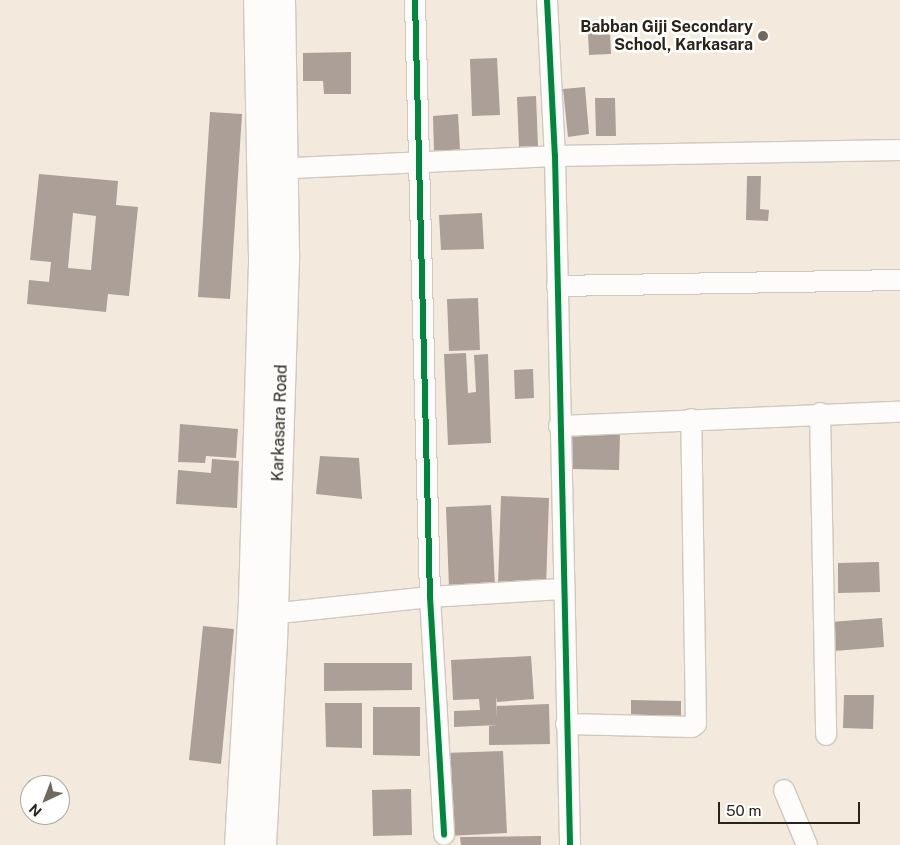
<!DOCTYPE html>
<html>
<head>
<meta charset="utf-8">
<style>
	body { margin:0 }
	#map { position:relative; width:900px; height:845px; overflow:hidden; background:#f3eadd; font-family:"Public Sans",sans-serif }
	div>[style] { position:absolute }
	.building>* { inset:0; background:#ab9f98 }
	.roads { filter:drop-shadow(1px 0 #d0c8be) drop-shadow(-1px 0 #d0c8be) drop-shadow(0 1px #d0c8be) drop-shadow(0 -1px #d0c8be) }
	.street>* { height:20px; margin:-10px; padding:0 10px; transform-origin:10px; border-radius:10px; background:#fdfcfa }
	.secondary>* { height:28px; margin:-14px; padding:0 14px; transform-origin:14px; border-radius:14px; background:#fdfcfa }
	.cycleway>* { height:6px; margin:-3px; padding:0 3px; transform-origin:3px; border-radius:3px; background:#00873e }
	.dots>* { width:14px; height:14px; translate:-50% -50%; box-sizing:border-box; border:2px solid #fff; border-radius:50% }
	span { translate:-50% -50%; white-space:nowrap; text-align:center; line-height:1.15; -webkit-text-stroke:5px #fff; paint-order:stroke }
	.poi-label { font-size:16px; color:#29231a; font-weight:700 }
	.right { translate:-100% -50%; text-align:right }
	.street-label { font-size:16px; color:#29231a }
	.north { position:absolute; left:20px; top:775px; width:50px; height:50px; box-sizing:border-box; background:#fff; border:1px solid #a9a7a3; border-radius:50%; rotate:223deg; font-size:14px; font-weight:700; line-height:20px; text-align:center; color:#29231a }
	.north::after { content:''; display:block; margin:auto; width:18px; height:22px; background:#70695e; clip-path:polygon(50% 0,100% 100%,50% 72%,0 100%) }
	.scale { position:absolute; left:718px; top:802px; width:142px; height:22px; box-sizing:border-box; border:2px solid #29231a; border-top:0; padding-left:6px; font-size:15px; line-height:18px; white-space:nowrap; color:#29231a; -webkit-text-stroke:4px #fff; paint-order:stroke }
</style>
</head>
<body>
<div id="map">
	<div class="building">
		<div style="clip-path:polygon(610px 32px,611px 54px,589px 55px,588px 33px)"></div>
		<div style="clip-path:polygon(351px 52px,351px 94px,324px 94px,323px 81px,303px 81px,303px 53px)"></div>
		<div style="clip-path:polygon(497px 58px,500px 115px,472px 116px,470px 59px)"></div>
		<div style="clip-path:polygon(585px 87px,589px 134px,568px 137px,563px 89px)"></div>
		<div style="clip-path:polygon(536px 96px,538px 146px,519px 147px,517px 97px)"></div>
		<div style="clip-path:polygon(595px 98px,615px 98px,616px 136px,596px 136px)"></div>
		<div style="clip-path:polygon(210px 112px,242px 114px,230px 299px,198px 297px)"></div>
		<div style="clip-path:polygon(458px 114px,460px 150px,434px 151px,433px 116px)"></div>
		<div style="clip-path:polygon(evenodd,39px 174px,118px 181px,116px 205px,138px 207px,129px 296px,108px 294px,106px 312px,27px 304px,29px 280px,49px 282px,51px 262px,30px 260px,39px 174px,73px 213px,96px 216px,91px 270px,68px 268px,73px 213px)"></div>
		<div style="clip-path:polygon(747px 176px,761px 176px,760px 209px,769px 210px,768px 221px,746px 220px)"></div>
		<div style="clip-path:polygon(482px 213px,484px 249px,441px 250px,439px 215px)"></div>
		<div style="clip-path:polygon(478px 298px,480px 350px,449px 351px,447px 299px)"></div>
		<div style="clip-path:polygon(466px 353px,468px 393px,476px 392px,474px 355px,488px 354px,491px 443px,448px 445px,444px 354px)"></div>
		<div style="clip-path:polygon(533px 369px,534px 398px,515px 399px,514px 370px)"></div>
		<div style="clip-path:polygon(180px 424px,238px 429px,236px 458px,206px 456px,205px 463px,178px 462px)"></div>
		<div style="clip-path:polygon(572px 433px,620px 435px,619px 470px,571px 469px)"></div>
		<div style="clip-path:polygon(320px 456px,359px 458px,362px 499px,316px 494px)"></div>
		<div style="clip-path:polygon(212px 459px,239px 461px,237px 508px,176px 504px,178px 470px,211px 473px)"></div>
		<div style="clip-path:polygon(501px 496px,549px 498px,546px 587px,498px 585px)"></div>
		<div style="clip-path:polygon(491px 505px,495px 586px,449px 588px,446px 507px)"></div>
		<div style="clip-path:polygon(879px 562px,880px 592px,838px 593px,838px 563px)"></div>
		<div style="clip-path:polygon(882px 618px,884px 647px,834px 651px,831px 622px)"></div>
		<div style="clip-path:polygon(203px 626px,234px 629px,221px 764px,189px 760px)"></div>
		<div style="clip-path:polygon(531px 656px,534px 699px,497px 702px,496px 696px,497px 717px,497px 706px,549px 704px,550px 744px,489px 745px,489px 726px,498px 725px,454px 727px,454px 711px,480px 710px,479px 699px,453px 700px,451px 660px)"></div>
		<div style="clip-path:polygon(324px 663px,412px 663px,412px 690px,324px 691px)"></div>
		<div style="clip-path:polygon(844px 695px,874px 695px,873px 729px,843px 728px)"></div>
		<div style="clip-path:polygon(631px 700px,681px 701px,681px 726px,631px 726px)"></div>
		<div style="clip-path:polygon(325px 703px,362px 703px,362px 748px,326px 747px)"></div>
		<div style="clip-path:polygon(373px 707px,420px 707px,420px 756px,373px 755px)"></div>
		<div style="clip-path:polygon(503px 751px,507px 833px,448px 836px,444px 753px)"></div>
		<div style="clip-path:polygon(411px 789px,412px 835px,373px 836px,372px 790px)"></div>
		<div style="clip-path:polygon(541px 836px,541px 845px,461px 845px,460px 837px)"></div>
	</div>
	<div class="roads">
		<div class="street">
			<div style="left:415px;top:0;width:597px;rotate:88.56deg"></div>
			<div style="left:430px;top:597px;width:238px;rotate:86.6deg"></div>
			<div style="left:547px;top:0;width:156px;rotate:87.1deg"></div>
			<div style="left:555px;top:156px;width:689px;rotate:88.75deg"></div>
			<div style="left:271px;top:169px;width:284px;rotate:-2.6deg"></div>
			<div style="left:555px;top:156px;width:345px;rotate:-1deg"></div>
			<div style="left:557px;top:286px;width:343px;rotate:-1deg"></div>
			<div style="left:820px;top:413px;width:322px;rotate:88.9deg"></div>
			<div style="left:559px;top:426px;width:341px;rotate:-2.4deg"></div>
			<div style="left:261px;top:615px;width:170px;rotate:-6.1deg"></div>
			<div style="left:430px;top:597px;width:132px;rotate:-3.5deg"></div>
			<div style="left:566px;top:724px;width:126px;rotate:1.4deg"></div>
			<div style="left:692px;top:727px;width:5px;rotate:-37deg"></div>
			<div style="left:696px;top:724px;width:305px;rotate:-90.9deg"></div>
			<div style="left:784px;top:790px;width:60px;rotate:67.3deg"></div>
		</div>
		<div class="secondary">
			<div style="left:239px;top:845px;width:245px;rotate:-86.7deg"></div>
			<div style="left:253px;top:600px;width:342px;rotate:-88.3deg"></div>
			<div style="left:263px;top:258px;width:258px;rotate:-91.1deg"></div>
			<div style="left:262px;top:845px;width:203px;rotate:-86.9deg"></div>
			<div style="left:273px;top:642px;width:388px;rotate:-88.2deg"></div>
			<div style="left:285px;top:254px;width:254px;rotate:-90.9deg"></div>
		</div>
	</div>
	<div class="cycleway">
		<div style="left:415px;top:0;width:597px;rotate:88.56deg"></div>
		<div style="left:430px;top:597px;width:238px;rotate:86.6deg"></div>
		<div style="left:547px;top:0;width:156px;rotate:87.1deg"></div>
		<div style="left:555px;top:156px;width:689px;rotate:88.75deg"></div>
	</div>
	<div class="dots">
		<div style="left:763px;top:36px;background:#70695e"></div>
	</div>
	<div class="poi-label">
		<span class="right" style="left:753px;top:36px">Babban Giji Secondary<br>School, Karkasara</span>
	</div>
	<div class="street-label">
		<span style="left:280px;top:423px;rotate:-88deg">Karkasara Road</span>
	</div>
	<div class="north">N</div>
	<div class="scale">50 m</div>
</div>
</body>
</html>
